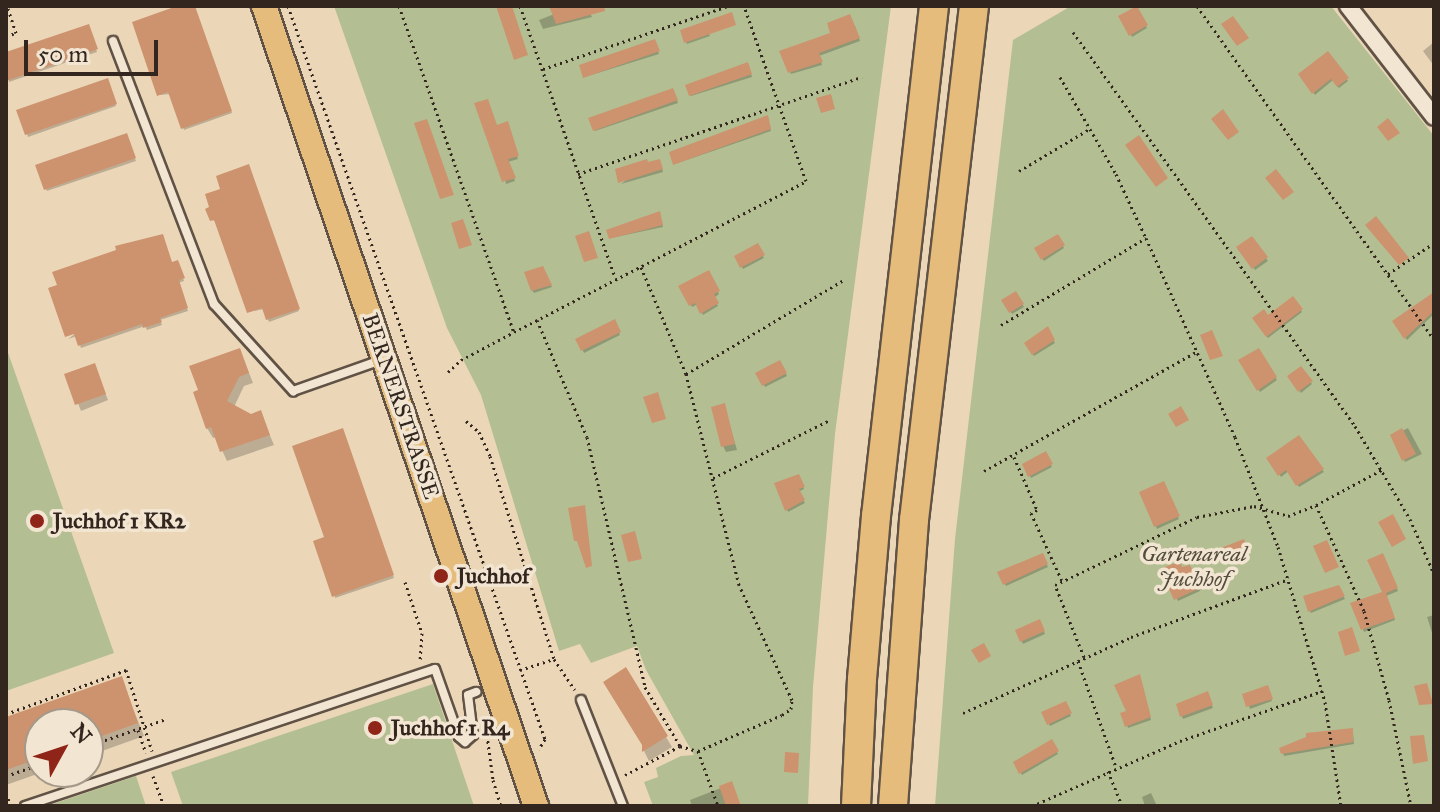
<!DOCTYPE html>
<html>
<head>
<meta charset="utf-8">
<style>
	body { margin:0 }
	#map { position:relative; width:1440px; height:812px; overflow:hidden; background:#ebd7b8; font-family:"IM FELL Great Primer",serif }
	div>[style] { position:absolute }
	.green>* { inset:0; background:#b3bf92 }
	.shadow>* { inset:0; background:#0003 }
	.building>* { inset:0; background:#cd936e }
	.path>* { height:3px; margin-top:-1.5px; transform-origin:0; background:repeating-linear-gradient(90deg,#32261f 0 2px,transparent 0 6px) }
	.roads { filter:drop-shadow(2px 0 #605245) drop-shadow(-2px 0 #605245) drop-shadow(0 2px #605245) drop-shadow(0 -2px #605245) }
	.lane>* { height:8px; margin:-4px; padding:0 4px; transform-origin:4px; border-radius:4px; background:#f2e5d1 }
	.street>* { height:16px; margin:-8px; padding:0 8px; transform-origin:8px; border-radius:8px; background:#f2e5d1 }
	.primary>* { height:24px; margin:-12px; padding:0 12px; transform-origin:12px; border-radius:12px; background:#e6bc7c }
	.highway>* { height:28px; margin:-14px; padding:0 14px; transform-origin:14px; border-radius:14px; background:#e6bc7c }
	.dots>* { width:22px; height:22px; translate:-50% -50%; box-sizing:border-box; border:4px solid #f2e5d1; border-radius:50% }
	span { translate:-50% -50%; white-space:nowrap; text-align:center; line-height:1.15; -webkit-text-stroke:7px #f2e5d1; paint-order:stroke }
	.street-label { font-size:22px; color:#32261f }
	.poi-label { font-size:22px; color:#32261f; font-weight:700 }
	.left { translate:0 -50%; text-align:left }
	.park-label { font-size:22px; color:#524c3c; font-style:italic }
	.frame { position:absolute; inset:0; border:8px solid #32261f; pointer-events:none }
	.north { position:absolute; left:24px; top:708px; width:80px; height:80px; box-sizing:border-box; background:#f2e5d1; border:2px solid #a5998a; border-radius:50%; rotate:50deg; font-size:22px; font-weight:700; line-height:32px; text-align:center; color:#32261f }
	.north::after { content:''; display:block; margin:auto; width:28px; height:36px; background:#8f2418; clip-path:polygon(50% 0,100% 100%,50% 72%,0 100%) }
	.scale { position:absolute; left:24px; top:40px; width:134px; height:36px; box-sizing:border-box; border:4px solid #32261f; border-top:0; padding-left:10px; font-size:24px; line-height:28px; white-space:nowrap; color:#32261f; -webkit-text-stroke:6px #f2e5d1; paint-order:stroke }
</style>
</head>
<body>
<div id="map">
	<div class="green">
		<div style="clip-path:polygon(334px 6px,891px 6px,835px 434px,813px 687px,808px 806px,653px 806px,644px 782px,658px 777px,656px 768px,681px 756px,694px 755px,646px 670px,637px 646px,591px 663px,580px 644px,559px 651px,481px 395px,447px 328px)"></div>
		<div style="clip-path:polygon(1071px 6px,1331px 6px,1434px 136px,1434px 806px,935px 806px,955px 539px,1013px 40px)"></div>
		<div style="clip-path:polygon(6px 347px,114px 653px,6px 691px)"></div>
		<div style="clip-path:polygon(433px 684px,474px 806px,183px 806px,171px 772px)"></div>
		<div style="clip-path:polygon(136px 776px,146px 806px,47px 806px)"></div>
	</div>
	<div class="shadow">
		<div style="clip-path:polygon(183px 6px,194px 6px,232px 113px,184px 130px,171px 94px,159px 95px)"></div>
		<div style="clip-path:polygon(566px 6px,587px 6px,592px 17px,543px 29px,539px 20px,567px 9px)"></div>
		<div style="clip-path:polygon(1136px 7px,1147px 28px,1132px 37px,1121px 16px)"></div>
		<div style="clip-path:polygon(704px 23px,710px 36px,687px 44px,686px 42px)"></div>
		<div style="clip-path:polygon(855px 26px,860px 41px,819px 56px,822px 65px,791px 74px,782px 52px)"></div>
		<div style="clip-path:polygon(89px 28px,97px 52px,9px 82px,6px 54px)"></div>
		<div style="clip-path:polygon(654px 40px,659px 54px,585px 77px,581px 66px)"></div>
		<div style="clip-path:polygon(1434px 42px,1434px 66px,1423px 51px)"></div>
		<div style="clip-path:polygon(1327px 53px,1348px 81px,1339px 88px,1333px 80px,1315px 95px,1300px 74px)"></div>
		<div style="clip-path:polygon(749px 66px,752px 77px,691px 96px,687px 86px)"></div>
		<div style="clip-path:polygon(107px 81px,116px 106px,28px 137px,19px 111px)"></div>
		<div style="clip-path:polygon(674px 92px,678px 103px,595px 131px,591px 119px)"></div>
		<div style="clip-path:polygon(768px 120px,771px 131px,675px 164px)"></div>
		<div style="clip-path:polygon(508px 126px,518px 159px,508px 162px,515px 181px,506px 184px,496px 127px)"></div>
		<div style="clip-path:polygon(127px 137px,136px 161px,47px 191px,46px 189px)"></div>
		<div style="clip-path:polygon(647px 164px,661px 164px,663px 172px,621px 184px)"></div>
		<div style="clip-path:polygon(249px 169px,299px 311px,269px 322px,264px 309px,248px 312px,217px 221px,211px 220px,223px 190px)"></div>
		<div style="clip-path:polygon(660px 216px,663px 227px,611px 238px,609px 231px)"></div>
		<div style="clip-path:polygon(1057px 236px,1064px 248px,1044px 261px,1036px 249px)"></div>
		<div style="clip-path:polygon(1252px 238px,1268px 261px,1255px 270px,1239px 248px)"></div>
		<div style="clip-path:polygon(757px 246px,764px 258px,743px 269px,736px 257px)"></div>
		<div style="clip-path:polygon(172px 264px,179px 264px,184px 281px,178px 283px,188px 311px,160px 320px,162px 325px,147px 330px,145px 326px,81px 348px,77px 336px,68px 339px)"></div>
		<div style="clip-path:polygon(542px 268px,552px 287px,534px 293px,532px 290px)"></div>
		<div style="clip-path:polygon(708px 272px,719px 294px,714px 298px,718px 306px,703px 315px,698px 304px,692px 307px,681px 287px)"></div>
		<div style="clip-path:polygon(1015px 293px,1024px 307px,1012px 314px,1004px 301px)"></div>
		<div style="clip-path:polygon(1293px 299px,1302px 312px,1268px 338px,1254px 318px,1268px 318px)"></div>
		<div style="clip-path:polygon(1434px 306px,1434px 314px,1407px 340px,1395px 322px)"></div>
		<div style="clip-path:polygon(614px 322px,620px 335px,584px 353px,578px 340px)"></div>
		<div style="clip-path:polygon(1047px 329px,1055px 343px,1034px 356px,1026px 343px)"></div>
		<div style="clip-path:polygon(1258px 351px,1277px 380px,1260px 392px,1241px 361px)"></div>
		<div style="clip-path:polygon(244px 360px,253px 383px,244px 386px,234px 407px,250px 416px,260px 412px,274px 445px,227px 461px,216px 437px,213px 438px,207px 428px)"></div>
		<div style="clip-path:polygon(779px 362px,787px 376px,765px 387px,758px 374px)"></div>
		<div style="clip-path:polygon(1300px 369px,1312px 384px,1301px 393px,1289px 377px)"></div>
		<div style="clip-path:polygon(97px 372px,108px 400px,81px 411px,67px 375px)"></div>
		<div style="clip-path:polygon(724px 406px,737px 450px,726px 452px,723px 446px)"></div>
		<div style="clip-path:polygon(1408px 428px,1422px 454px,1405px 462px,1392px 436px)"></div>
		<div style="clip-path:polygon(343px 433px,394px 578px,335px 598px,326px 538px)"></div>
		<div style="clip-path:polygon(1298px 438px,1324px 472px,1299px 487px,1289px 471px,1281px 477px,1269px 458px)"></div>
		<div style="clip-path:polygon(1045px 454px,1052px 467px,1031px 478px,1024px 464px)"></div>
		<div style="clip-path:polygon(799px 476px,804px 489px,798px 492px,805px 503px,788px 512px,777px 485px)"></div>
		<div style="clip-path:polygon(1163px 484px,1179px 519px,1157px 529px,1141px 493px)"></div>
		<div style="clip-path:polygon(1244px 544px,1248px 555px,1225px 563px,1221px 550px)"></div>
		<div style="clip-path:polygon(1042px 555px,1048px 567px,1006px 586px,1000px 573px)"></div>
		<div style="clip-path:polygon(1382px 556px,1398px 591px,1386px 596px,1395px 620px,1364px 632px,1353px 604px,1384px 593px)"></div>
		<div style="clip-path:polygon(1189px 568px,1200px 591px,1178px 601px,1163px 570px)"></div>
		<div style="clip-path:polygon(1338px 587px,1345px 599px,1311px 613px,1310px 611px)"></div>
		<div style="clip-path:polygon(1434px 615px,1434px 639px,1427px 617px)"></div>
		<div style="clip-path:polygon(1039px 621px,1045px 634px,1023px 644px,1017px 631px)"></div>
		<div style="clip-path:polygon(626px 670px,672px 747px,649px 761px,644px 751px)"></div>
		<div style="clip-path:polygon(121px 679px,144px 736px,88px 756px,88px 724px,40px 724px,40px 772px,43px 772px,6px 785px,6px 719px)"></div>
		<div style="clip-path:polygon(1140px 679px,1151px 720px,1128px 728px,1122px 714px,1128px 712px)"></div>
		<div style="clip-path:polygon(1267px 687px,1272px 701px,1250px 709px,1245px 695px)"></div>
		<div style="clip-path:polygon(1207px 694px,1213px 708px,1183px 719px,1178px 705px)"></div>
		<div style="clip-path:polygon(1065px 703px,1071px 716px,1050px 726px,1043px 713px)"></div>
		<div style="clip-path:polygon(1353px 733px,1354px 744px,1284px 756px,1282px 749px)"></div>
		<div style="clip-path:polygon(1051px 742px,1058px 754px,1022px 775px,1016px 763px)"></div>
		<div style="clip-path:polygon(731px 784px,740px 806px,692px 806px,690px 800px)"></div>
		<div style="clip-path:polygon(1151px 793px,1157px 806px,1145px 806px,1142px 797px)"></div>
	</div>
	<div class="building">
		<div style="clip-path:polygon(177px 6px,195px 6px,232px 111px,181px 129px,168px 92px,157px 96px,132px 22px)"></div>
		<div style="clip-path:polygon(496px 6px,512px 6px,528px 55px,514px 60px)"></div>
		<div style="clip-path:polygon(549px 6px,604px 6px,605px 11px,556px 24px)"></div>
		<div style="clip-path:polygon(1137px 6px,1148px 25px,1129px 36px,1118px 16px)"></div>
		<div style="clip-path:polygon(732px 12px,736px 25px,684px 43px,680px 30px)"></div>
		<div style="clip-path:polygon(850px 14px,860px 38px,819px 53px,823px 62px,788px 73px,779px 51px,830px 33px,827px 23px)"></div>
		<div style="clip-path:polygon(1233px 16px,1249px 38px,1237px 46px,1221px 24px)"></div>
		<div style="clip-path:polygon(89px 24px,98px 49px,6px 81px,6px 52px)"></div>
		<div style="clip-path:polygon(655px 39px,660px 51px,583px 78px,579px 65px)"></div>
		<div style="clip-path:polygon(1328px 51px,1349px 78px,1337px 87px,1331px 79px,1312px 94px,1298px 74px)"></div>
		<div style="clip-path:polygon(748px 62px,752px 74px,689px 96px,685px 85px)"></div>
		<div style="clip-path:polygon(108px 78px,117px 104px,25px 135px,16px 110px)"></div>
		<div style="clip-path:polygon(673px 88px,678px 100px,593px 131px,588px 118px)"></div>
		<div style="clip-path:polygon(831px 94px,835px 109px,821px 113px,816px 98px)"></div>
		<div style="clip-path:polygon(488px 99px,497px 125px,508px 121px,519px 156px,508px 159px,516px 178px,502px 182px,474px 103px)"></div>
		<div style="clip-path:polygon(1223px 109px,1239px 132px,1228px 140px,1211px 119px)"></div>
		<div style="clip-path:polygon(768px 115px,771px 129px,673px 165px,669px 152px)"></div>
		<div style="clip-path:polygon(1388px 118px,1400px 133px,1388px 141px,1377px 127px)"></div>
		<div style="clip-path:polygon(427px 119px,454px 195px,440px 199px,414px 123px)"></div>
		<div style="clip-path:polygon(127px 133px,136px 158px,44px 190px,35px 165px)"></div>
		<div style="clip-path:polygon(1139px 135px,1168px 178px,1156px 187px,1125px 145px)"></div>
		<div style="clip-path:polygon(647px 159px,648px 162px,660px 159px,663px 169px,618px 183px,615px 169px)"></div>
		<div style="clip-path:polygon(249px 164px,300px 309px,266px 320px,262px 308px,247px 313px,214px 220px,210px 221px,205px 209px,209px 207px,205px 194px,220px 189px,216px 176px)"></div>
		<div style="clip-path:polygon(1276px 169px,1294px 192px,1283px 200px,1265px 178px)"></div>
		<div style="clip-path:polygon(660px 211px,663px 225px,609px 239px,606px 230px)"></div>
		<div style="clip-path:polygon(1376px 216px,1409px 258px,1399px 265px,1365px 225px)"></div>
		<div style="clip-path:polygon(463px 219px,472px 245px,459px 249px,451px 223px)"></div>
		<div style="clip-path:polygon(589px 231px,598px 258px,584px 262px,575px 236px)"></div>
		<div style="clip-path:polygon(163px 234px,172px 262px,178px 260px,185px 278px,179px 280px,188px 308px,160px 318px,162px 322px,143px 328px,142px 324px,78px 346px,74px 334px,65px 337px,48px 288px,57px 285px,52px 272px,116px 250px,115px 246px)"></div>
		<div style="clip-path:polygon(1058px 234px,1065px 245px,1041px 260px,1034px 248px)"></div>
		<div style="clip-path:polygon(1252px 236px,1268px 257px,1252px 269px,1236px 247px)"></div>
		<div style="clip-path:polygon(758px 243px,765px 255px,740px 268px,734px 256px)"></div>
		<div style="clip-path:polygon(543px 266px,552px 285px,531px 291px,524px 272px)"></div>
		<div style="clip-path:polygon(709px 270px,720px 291px,714px 294px,719px 303px,700px 314px,695px 303px,689px 306px,678px 286px)"></div>
		<div style="clip-path:polygon(1016px 291px,1024px 304px,1009px 313px,1001px 300px)"></div>
		<div style="clip-path:polygon(1434px 292px,1434px 311px,1404px 339px,1392px 321px)"></div>
		<div style="clip-path:polygon(1293px 296px,1303px 309px,1266px 337px,1252px 318px,1264px 309px,1268px 315px)"></div>
		<div style="clip-path:polygon(615px 319px,621px 332px,581px 351px,575px 339px)"></div>
		<div style="clip-path:polygon(1048px 326px,1055px 340px,1032px 355px,1024px 343px)"></div>
		<div style="clip-path:polygon(1212px 330px,1223px 356px,1210px 360px,1200px 335px)"></div>
		<div style="clip-path:polygon(240px 348px,249px 373px,239px 377px,227px 401px,251px 414px,261px 410px,270px 435px,220px 452px,211px 427px,206px 429px,193px 392px,198px 390px,189px 366px)"></div>
		<div style="clip-path:polygon(1259px 348px,1277px 377px,1257px 391px,1238px 360px)"></div>
		<div style="clip-path:polygon(780px 360px,787px 373px,762px 386px,755px 373px)"></div>
		<div style="clip-path:polygon(95px 363px,106px 394px,75px 405px,64px 374px)"></div>
		<div style="clip-path:polygon(1301px 366px,1313px 381px,1298px 392px,1287px 376px)"></div>
		<div style="clip-path:polygon(658px 392px,666px 419px,652px 423px,643px 397px)"></div>
		<div style="clip-path:polygon(725px 403px,735px 444px,721px 447px,711px 407px)"></div>
		<div style="clip-path:polygon(1181px 406px,1189px 420px,1176px 427px,1168px 414px)"></div>
		<div style="clip-path:polygon(343px 428px,394px 575px,332px 597px,313px 541px,324px 537px,292px 446px)"></div>
		<div style="clip-path:polygon(1402px 428px,1416px 454px,1402px 461px,1390px 435px)"></div>
		<div style="clip-path:polygon(1299px 435px,1324px 469px,1296px 486px,1286px 470px,1278px 476px,1266px 458px)"></div>
		<div style="clip-path:polygon(1046px 451px,1053px 464px,1028px 477px,1022px 464px)"></div>
		<div style="clip-path:polygon(799px 474px,805px 487px,799px 489px,805px 500px,785px 511px,774px 483px)"></div>
		<div style="clip-path:polygon(1164px 481px,1180px 516px,1154px 527px,1139px 492px)"></div>
		<div style="clip-path:polygon(585px 505px,592px 566px,586px 568px,577px 541px,574px 541px,568px 508px)"></div>
		<div style="clip-path:polygon(1393px 514px,1406px 539px,1392px 547px,1378px 522px)"></div>
		<div style="clip-path:polygon(635px 531px,642px 559px,628px 562px,621px 535px)"></div>
		<div style="clip-path:polygon(1244px 539px,1248px 552px,1222px 561px,1218px 549px)"></div>
		<div style="clip-path:polygon(1327px 540px,1339px 567px,1325px 573px,1313px 546px)"></div>
		<div style="clip-path:polygon(1043px 553px,1048px 564px,1003px 585px,997px 572px)"></div>
		<div style="clip-path:polygon(1383px 553px,1398px 588px,1386px 593px,1395px 618px,1361px 630px,1350px 603px,1382px 592px,1367px 560px)"></div>
		<div style="clip-path:polygon(1180px 561px,1182px 567px,1190px 565px,1200px 588px,1174px 600px,1160px 569px)"></div>
		<div style="clip-path:polygon(1339px 585px,1345px 596px,1308px 612px,1303px 596px)"></div>
		<div style="clip-path:polygon(1040px 619px,1045px 631px,1020px 642px,1015px 630px)"></div>
		<div style="clip-path:polygon(1352px 627px,1360px 651px,1345px 656px,1338px 632px)"></div>
		<div style="clip-path:polygon(984px 643px,991px 656px,979px 663px,971px 650px)"></div>
		<div style="clip-path:polygon(626px 667px,668px 736px,642px 752px,642px 745px,603px 682px)"></div>
		<div style="clip-path:polygon(1140px 674px,1151px 717px,1125px 727px,1120px 713px,1126px 711px,1114px 685px)"></div>
		<div style="clip-path:polygon(122px 676px,138px 723px,88px 741px,88px 724px,40px 724px,40px 758px,6px 770px,6px 717px)"></div>
		<div style="clip-path:polygon(1427px 683px,1433px 704px,1419px 705px,1414px 686px)"></div>
		<div style="clip-path:polygon(1268px 685px,1273px 699px,1246px 707px,1242px 694px)"></div>
		<div style="clip-path:polygon(1208px 691px,1213px 705px,1180px 717px,1176px 704px)"></div>
		<div style="clip-path:polygon(1066px 701px,1072px 713px,1047px 725px,1041px 712px)"></div>
		<div style="clip-path:polygon(1353px 728px,1353px 742px,1281px 754px,1279px 748px,1306px 737px,1306px 733px)"></div>
		<div style="clip-path:polygon(1424px 735px,1428px 761px,1413px 764px,1410px 736px)"></div>
		<div style="clip-path:polygon(1052px 739px,1059px 751px,1019px 774px,1013px 762px)"></div>
		<div style="clip-path:polygon(785px 752px,799px 753px,798px 773px,784px 772px)"></div>
		<div style="clip-path:polygon(732px 781px,741px 806px,726px 806px,719px 786px)"></div>
	</div>
	<div class="path">
		<div style="left:288px;top:6px;width:777px;rotate:70.68deg"></div>
		<div style="left:545px;top:739px;width:12px;rotate:121deg"></div>
		<div style="left:399px;top:6px;width:346px;rotate:70.6deg"></div>
		<div style="left:514px;top:332px;width:329px;rotate:-27.3deg"></div>
		<div style="left:806px;top:181px;width:186px;rotate:-109.5deg"></div>
		<div style="left:520px;top:6px;width:288px;rotate:70.7deg"></div>
		<div style="left:1197px;top:6px;width:409px;rotate:54.6deg"></div>
		<div style="left:1073px;top:32px;width:485px;rotate:54.4deg"></div>
		<div style="left:1355px;top:426px;width:108px;rotate:59.4deg"></div>
		<div style="left:1410px;top:519px;width:60px;rotate:66.4deg"></div>
		<div style="left:6px;top:36px;width:10px;rotate:-17deg"></div>
		<div style="left:16px;top:33px;width:28px;rotate:-108deg"></div>
		<div style="left:543px;top:69px;width:195px;rotate:-18.8deg"></div>
		<div style="left:1060px;top:77px;width:112px;rotate:60deg"></div>
		<div style="left:1116px;top:174px;width:71px;rotate:64.9deg"></div>
		<div style="left:1146px;top:238px;width:218px;rotate:65.9deg"></div>
		<div style="left:1235px;top:437px;width:118px;rotate:68.6deg"></div>
		<div style="left:1278px;top:547px;width:162px;rotate:73.1deg"></div>
		<div style="left:1325px;top:702px;width:105px;rotate:81.3deg"></div>
		<div style="left:1019px;top:171px;width:84px;rotate:-30.8deg"></div>
		<div style="left:578px;top:174px;width:300px;rotate:-18.9deg"></div>
		<div style="left:1388px;top:274px;width:55px;rotate:-34deg"></div>
		<div style="left:537px;top:320px;width:127px;rotate:66.9deg"></div>
		<div style="left:587px;top:437px;width:257px;rotate:76.9deg"></div>
		<div style="left:645px;top:687px;width:69px;rotate:59.3deg"></div>
		<div style="left:1001px;top:325px;width:169px;rotate:-31deg"></div>
		<div style="left:448px;top:372px;width:18px;rotate:-43deg"></div>
		<div style="left:461px;top:360px;width:60px;rotate:-27.8deg"></div>
		<div style="left:686px;top:374px;width:182px;rotate:-30.8deg"></div>
		<div style="left:466px;top:421px;width:17px;rotate:40deg"></div>
		<div style="left:479px;top:432px;width:26px;rotate:65deg"></div>
		<div style="left:490px;top:456px;width:213px;rotate:72.5deg"></div>
		<div style="left:1014px;top:457px;width:58px;rotate:66.5deg"></div>
		<div style="left:1037px;top:510px;width:7px;rotate:153deg"></div>
		<div style="left:1031px;top:513px;width:75px;rotate:65.5deg"></div>
		<div style="left:984px;top:471px;width:243px;rotate:-29.3deg"></div>
		<div style="left:713px;top:478px;width:131px;rotate:-26.4deg"></div>
		<div style="left:1316px;top:505px;width:76px;rotate:-28.2deg"></div>
		<div style="left:405px;top:582px;width:54px;rotate:71.6deg"></div>
		<div style="left:422px;top:633px;width:29px;rotate:94deg"></div>
		<div style="left:1084px;top:657px;width:78px;rotate:-111.9deg"></div>
		<div style="left:1055px;top:585px;width:157px;rotate:-25.6deg"></div>
		<div style="left:1197px;top:517px;width:58px;rotate:-10.9deg"></div>
		<div style="left:1254px;top:506px;width:35px;rotate:16deg"></div>
		<div style="left:1288px;top:516px;width:30px;rotate:-21deg"></div>
		<div style="left:1316px;top:505px;width:116px;rotate:65.6deg"></div>
		<div style="left:1364px;top:611px;width:92px;rotate:74.3deg"></div>
		<div style="left:1389px;top:700px;width:108px;rotate:78.3deg"></div>
		<div style="left:1078px;top:661px;width:113px;rotate:70.3deg"></div>
		<div style="left:520px;top:670px;width:36px;rotate:-18deg"></div>
		<div style="left:554px;top:659px;width:37px;rotate:56deg"></div>
		<div style="left:963px;top:713px;width:184px;rotate:-24.3deg"></div>
		<div style="left:1131px;top:637px;width:168px;rotate:-20.2deg"></div>
		<div style="left:6px;top:714px;width:128px;rotate:-20.1deg"></div>
		<div style="left:126px;top:670px;width:85px;rotate:72.2deg"></div>
		<div style="left:138px;top:730px;width:24px;rotate:71deg"></div>
		<div style="left:487px;top:735px;width:45px;rotate:82.4deg"></div>
		<div style="left:493px;top:780px;width:27px;rotate:73deg"></div>
		<div style="left:88px;top:746px;width:83px;rotate:-19.1deg"></div>
		<div style="left:698px;top:751px;width:59px;rotate:70deg"></div>
		<div style="left:1108px;top:771px;width:38px;rotate:68deg"></div>
		<div style="left:625px;top:775px;width:62px;rotate:-27.8deg"></div>
		<div style="left:680px;top:746px;width:19px;rotate:16deg"></div>
		<div style="left:698px;top:751px;width:91px;rotate:-23.2deg"></div>
		<div style="left:782px;top:715px;width:11px;rotate:-34deg"></div>
		<div style="left:791px;top:709px;width:9px;rotate:-84deg"></div>
		<div style="left:792px;top:700px;width:127px;rotate:-114.7deg"></div>
		<div style="left:739px;top:585px;width:218px;rotate:-104.1deg"></div>
		<div style="left:686px;top:374px;width:116px;rotate:-112.8deg"></div>
		<div style="left:6px;top:776px;width:36px;rotate:-19deg"></div>
		<div style="left:153px;top:776px;width:32px;rotate:70deg"></div>
		<div style="left:6px;top:793px;width:14px;rotate:69deg"></div>
		<div style="left:1032px;top:806px;width:162px;rotate:-23.7deg"></div>
		<div style="left:1180px;top:741px;width:151px;rotate:-19.4deg"></div>
	</div>
	<div class="roads">
		<div class="lane">
			<div style="left:113px;top:41px;width:282px;rotate:69deg"></div>
			<div style="left:214px;top:304px;width:118px;rotate:47.8deg"></div>
			<div style="left:293px;top:391px;width:93px;rotate:-19.4deg"></div>
			<div style="left:581px;top:700px;width:114px;rotate:68.4deg"></div>
			<div style="left:25px;top:806px;width:432px;rotate:-18.5deg"></div>
			<div style="left:435px;top:669px;width:72px;rotate:70.6deg"></div>
			<div style="left:459px;top:737px;width:8px;rotate:40deg"></div>
			<div style="left:465px;top:742px;width:11px;rotate:-41deg"></div>
			<div style="left:473px;top:735px;width:40px;rotate:-97.1deg"></div>
			<div style="left:468px;top:695px;width:9px;rotate:-21deg"></div>
		</div>
		<div class="street">
			<div style="left:1348px;top:6px;width:140px;rotate:52.2deg"></div>
		</div>
		<div class="primary">
			<div style="left:264px;top:6px;width:845px;rotate:71.22deg"></div>
		</div>
		<div class="highway">
			<div style="left:856px;top:806px;width:127px;rotate:-87.3deg"></div>
			<div style="left:862px;top:679px;width:164px;rotate:-85.1deg"></div>
			<div style="left:876px;top:516px;width:513px;rotate:-83.51deg"></div>
			<div style="left:893px;top:806px;width:287px;rotate:-85.8deg"></div>
			<div style="left:914px;top:520px;width:517px;rotate:-83.34deg"></div>
		</div>
	</div>
	<div class="dots">
		<div style="left:37px;top:521px;background:#8f2418"></div>
		<div style="left:441px;top:576px;background:#8f2418"></div>
		<div style="left:375px;top:728px;background:#8f2418"></div>
	</div>
	<div class="street-label">
		<span style="left:401px;top:406px;rotate:71deg">BERNERSTRASSE</span>
	</div>
	<div class="poi-label">
		<span class="left" style="left:53px;top:521px">Juchhof 1 KR2</span>
		<span class="left" style="left:457px;top:576px">Juchhof</span>
		<span class="left" style="left:391px;top:728px">Juchhof 1 R4</span>
	</div>
	<div class="park-label">
		<span style="left:1194px;top:566px">Gartenareal<br>Juchhof</span>
	</div>
	<div class="frame"></div>
	<div class="north">N</div>
	<div class="scale">50 m</div>
</div>
</body>
</html>
